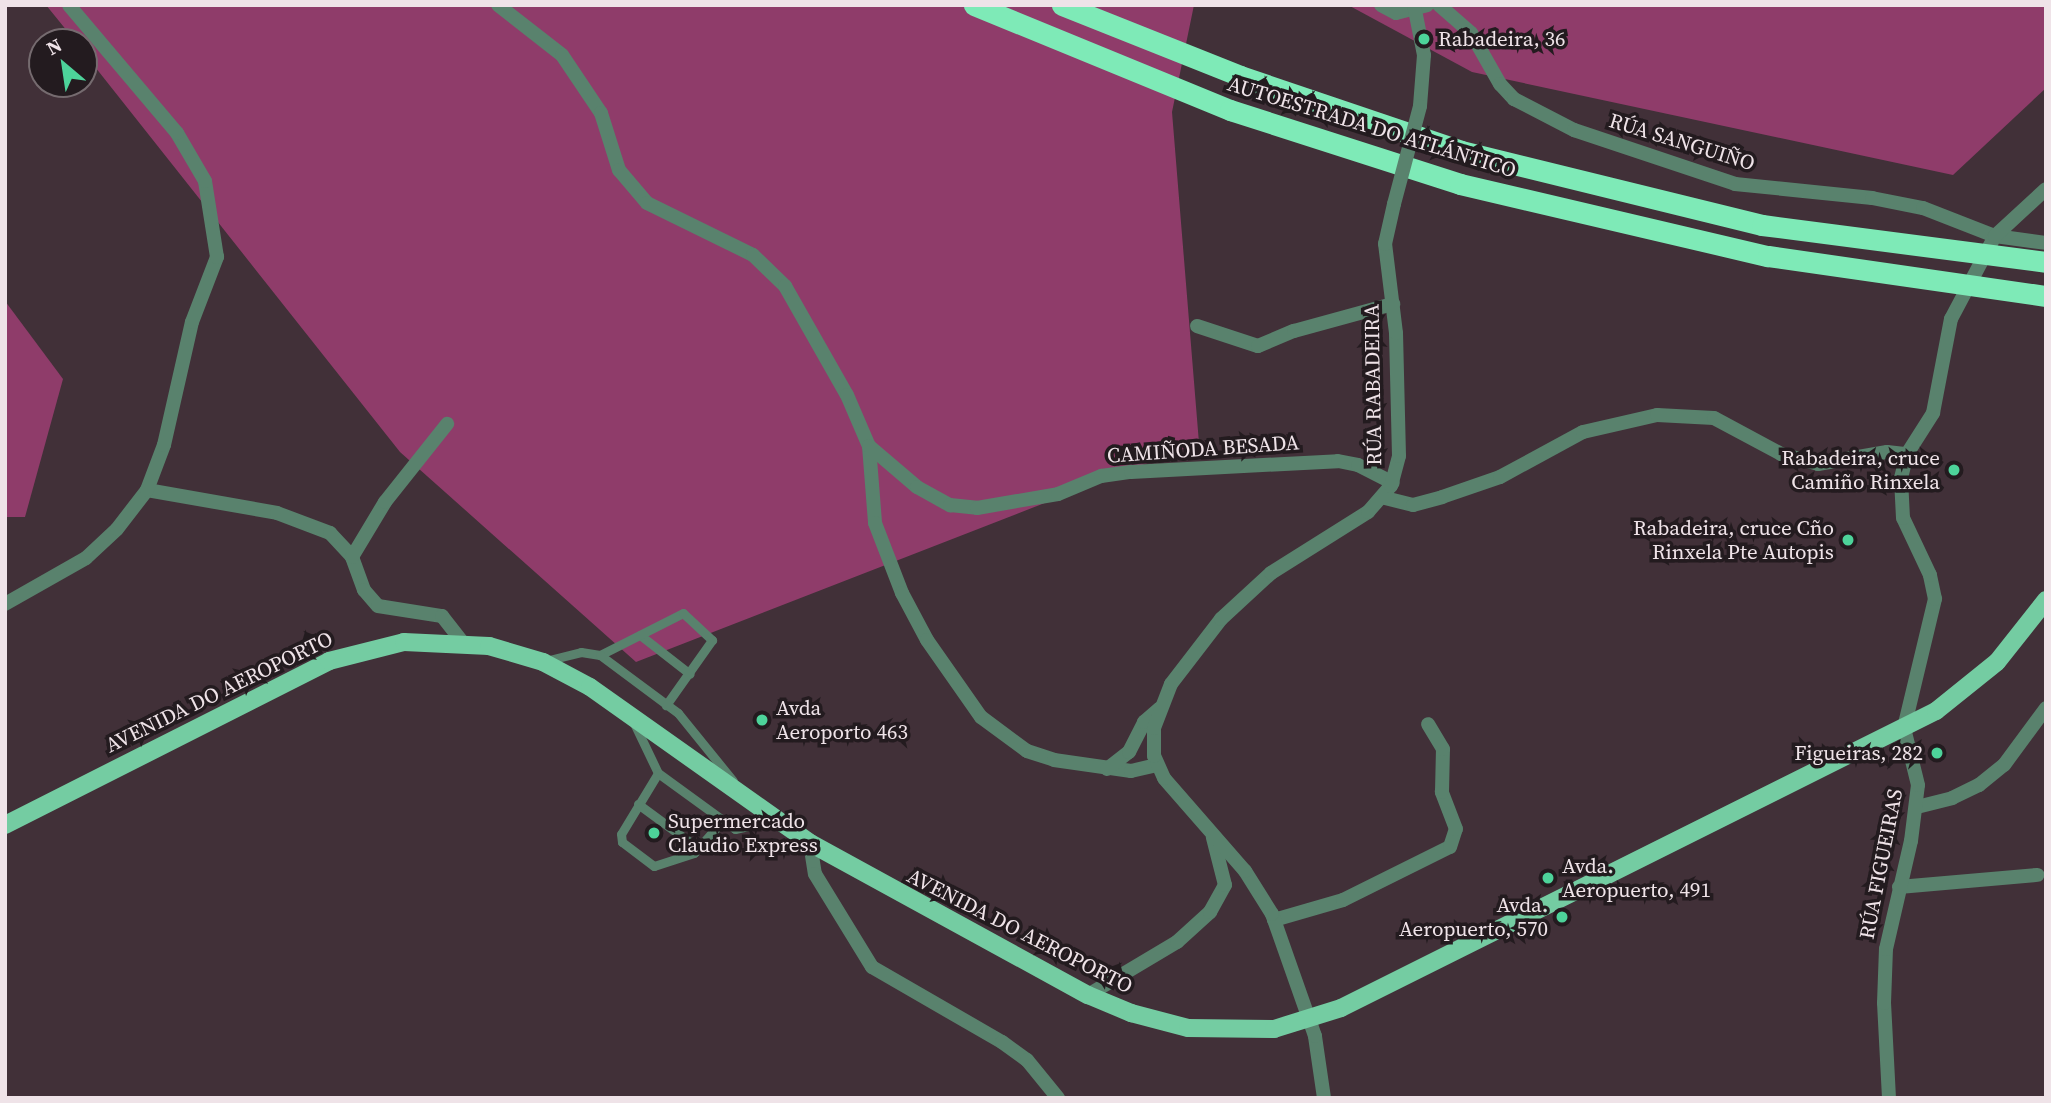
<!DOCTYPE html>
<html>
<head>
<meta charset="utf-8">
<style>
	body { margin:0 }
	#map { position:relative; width:2051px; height:1103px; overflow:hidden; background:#413038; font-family:"Source Serif 4",serif }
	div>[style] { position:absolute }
	.forest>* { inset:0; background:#8f3c6a }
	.service>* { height:9px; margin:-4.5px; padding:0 4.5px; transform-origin:4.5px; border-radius:4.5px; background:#59826d }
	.minor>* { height:14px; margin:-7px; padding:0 7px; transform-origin:7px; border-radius:7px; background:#59826d }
	.primary>* { height:18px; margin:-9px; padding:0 9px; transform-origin:9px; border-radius:9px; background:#74cca2 }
	.motorway>* { height:21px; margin:-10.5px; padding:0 10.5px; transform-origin:10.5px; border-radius:10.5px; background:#7eeab7 }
	.minor-bridge>* { height:14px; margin:-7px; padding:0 7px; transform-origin:7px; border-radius:7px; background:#59826d }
	.motorway-bridge>* { height:21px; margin:-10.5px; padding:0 10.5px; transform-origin:10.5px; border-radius:10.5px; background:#7eeab7 }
	.dots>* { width:19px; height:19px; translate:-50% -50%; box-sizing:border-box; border:4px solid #231b1f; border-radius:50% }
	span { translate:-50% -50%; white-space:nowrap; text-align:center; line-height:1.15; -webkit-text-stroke:7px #231b1f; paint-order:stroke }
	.poi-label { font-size:21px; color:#efe3e8 }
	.left { translate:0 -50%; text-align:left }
	.right { translate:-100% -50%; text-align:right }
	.street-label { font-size:21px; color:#efe3e8 }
	.frame { position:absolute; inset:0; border:7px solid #efe3e8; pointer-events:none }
	.north { position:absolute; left:28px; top:28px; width:70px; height:70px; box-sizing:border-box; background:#231b1f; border:2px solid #756b6f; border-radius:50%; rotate:331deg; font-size:19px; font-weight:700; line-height:28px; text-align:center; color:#efe3e8 }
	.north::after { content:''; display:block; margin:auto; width:24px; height:32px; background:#4dd39a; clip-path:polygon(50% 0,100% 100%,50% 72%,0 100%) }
</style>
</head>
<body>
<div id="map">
	<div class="forest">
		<div style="clip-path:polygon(46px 5px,1194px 5px,1172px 112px,1199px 443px,636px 662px,400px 452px,84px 53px,84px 42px,76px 42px)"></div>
		<div style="clip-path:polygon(1348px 5px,2046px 5px,2046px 88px,1953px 175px,1472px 72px)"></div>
		<div style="clip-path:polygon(5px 301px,63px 379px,25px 517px,5px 517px)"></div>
	</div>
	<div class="service">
		<div style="left:640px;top:635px;width:63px;rotate:38deg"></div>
		<div style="left:600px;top:655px;width:93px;rotate:-26.8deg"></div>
		<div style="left:683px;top:613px;width:40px;rotate:43deg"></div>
		<div style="left:712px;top:640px;width:80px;rotate:125.3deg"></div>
		<div style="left:545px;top:661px;width:37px;rotate:-14deg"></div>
		<div style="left:581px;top:652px;width:19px;rotate:9deg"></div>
		<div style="left:600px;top:655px;width:97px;rotate:36.6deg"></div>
		<div style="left:678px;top:713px;width:87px;rotate:51deg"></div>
		<div style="left:634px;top:723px;width:55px;rotate:64.4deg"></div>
		<div style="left:658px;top:773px;width:95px;rotate:36deg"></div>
		<div style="left:735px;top:829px;width:42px;rotate:-12.4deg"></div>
		<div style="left:658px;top:773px;width:71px;rotate:121.2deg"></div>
		<div style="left:621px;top:834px;width:8px;rotate:83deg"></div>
		<div style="left:622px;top:842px;width:40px;rotate:37deg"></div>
		<div style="left:654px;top:866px;width:42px;rotate:-18deg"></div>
		<div style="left:694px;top:853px;width:44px;rotate:-48.7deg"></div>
		<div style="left:638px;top:804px;width:74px;rotate:36.3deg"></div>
	</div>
	<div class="minor">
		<div style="left:498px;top:5px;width:81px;rotate:38deg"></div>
		<div style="left:562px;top:55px;width:70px;rotate:56.1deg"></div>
		<div style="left:601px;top:113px;width:60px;rotate:72.5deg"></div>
		<div style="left:619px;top:170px;width:43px;rotate:49.7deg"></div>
		<div style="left:647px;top:203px;width:118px;rotate:26.1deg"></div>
		<div style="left:753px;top:255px;width:45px;rotate:44.1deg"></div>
		<div style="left:785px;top:286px;width:125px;rotate:60.4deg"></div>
		<div style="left:847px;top:395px;width:56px;rotate:66.7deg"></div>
		<div style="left:869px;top:446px;width:77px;rotate:85.5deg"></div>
		<div style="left:875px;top:523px;width:75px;rotate:68.9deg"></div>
		<div style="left:902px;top:593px;width:53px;rotate:62deg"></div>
		<div style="left:927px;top:640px;width:94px;rotate:55deg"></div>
		<div style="left:981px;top:717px;width:57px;rotate:36.5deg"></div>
		<div style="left:1027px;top:751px;width:28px;rotate:18deg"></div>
		<div style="left:1054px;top:760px;width:78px;rotate:8.1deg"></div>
		<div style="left:1131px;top:771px;width:27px;rotate:-13deg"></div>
		<div style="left:1381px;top:5px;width:17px;rotate:28deg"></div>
		<div style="left:1396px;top:13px;width:32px;rotate:-14deg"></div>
		<div style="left:1414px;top:5px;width:51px;rotate:78.7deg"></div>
		<div style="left:1424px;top:55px;width:51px;rotate:94.5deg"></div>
		<div style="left:1439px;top:5px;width:43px;rotate:41.2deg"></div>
		<div style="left:1471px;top:33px;width:59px;rotate:60.4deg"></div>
		<div style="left:1500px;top:84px;width:21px;rotate:47deg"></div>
		<div style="left:1514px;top:99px;width:68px;rotate:27.3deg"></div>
		<div style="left:1574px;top:130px;width:170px;rotate:18.5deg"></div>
		<div style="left:1735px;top:184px;width:138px;rotate:5.8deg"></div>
		<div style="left:1872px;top:198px;width:52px;rotate:11.1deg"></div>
		<div style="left:1923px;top:208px;width:77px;rotate:21.3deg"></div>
		<div style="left:1995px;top:236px;width:51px;rotate:7.8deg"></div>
		<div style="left:1197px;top:326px;width:64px;rotate:18.2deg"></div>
		<div style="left:1258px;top:346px;width:39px;rotate:-23deg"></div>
		<div style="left:1294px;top:331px;width:103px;rotate:-15.3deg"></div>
		<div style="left:869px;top:446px;width:63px;rotate:40.5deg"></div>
		<div style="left:917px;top:487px;width:38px;rotate:29deg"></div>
		<div style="left:950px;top:505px;width:27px;rotate:6deg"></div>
		<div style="left:977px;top:508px;width:82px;rotate:-9.8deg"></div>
		<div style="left:1058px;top:494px;width:47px;rotate:-22.7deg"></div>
		<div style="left:1101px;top:476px;width:30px;rotate:-8deg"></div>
		<div style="left:1131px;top:472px;width:207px;rotate:-3deg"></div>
		<div style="left:1338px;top:461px;width:20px;rotate:11deg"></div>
		<div style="left:1358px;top:465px;width:39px;rotate:27deg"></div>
		<div style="left:147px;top:490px;width:132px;rotate:10deg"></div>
		<div style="left:277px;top:513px;width:57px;rotate:20.7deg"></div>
		<div style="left:330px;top:533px;width:33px;rotate:47deg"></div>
		<div style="left:352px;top:557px;width:35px;rotate:70deg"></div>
		<div style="left:364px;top:590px;width:21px;rotate:49deg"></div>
		<div style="left:378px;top:606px;width:65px;rotate:8.9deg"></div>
		<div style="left:442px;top:616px;width:34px;rotate:52deg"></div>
		<div style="left:1385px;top:498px;width:29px;rotate:14deg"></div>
		<div style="left:1413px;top:505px;width:30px;rotate:-15deg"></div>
		<div style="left:1442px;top:497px;width:61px;rotate:-19deg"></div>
		<div style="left:1500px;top:477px;width:94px;rotate:-28.5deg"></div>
		<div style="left:1583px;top:432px;width:76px;rotate:-12.9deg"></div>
		<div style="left:1657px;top:415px;width:57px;rotate:3deg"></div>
		<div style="left:1714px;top:418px;width:76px;rotate:28.2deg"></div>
		<div style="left:1781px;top:454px;width:38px;rotate:15deg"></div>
		<div style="left:1818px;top:464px;width:70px;rotate:-9.9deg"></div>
		<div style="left:1887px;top:452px;width:20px;rotate:6deg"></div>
		<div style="left:352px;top:557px;width:64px;rotate:-59deg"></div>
		<div style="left:385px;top:502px;width:100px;rotate:-51.5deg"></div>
		<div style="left:5px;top:604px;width:93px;rotate:-29.6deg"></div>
		<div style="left:86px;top:558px;width:42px;rotate:-43.1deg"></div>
		<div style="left:117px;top:529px;width:49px;rotate:-52.4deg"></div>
		<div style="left:147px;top:490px;width:48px;rotate:-69.3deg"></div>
		<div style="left:164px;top:445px;width:126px;rotate:-77.2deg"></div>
		<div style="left:192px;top:322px;width:70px;rotate:-69deg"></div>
		<div style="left:217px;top:257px;width:77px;rotate:-99deg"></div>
		<div style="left:205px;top:181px;width:56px;rotate:-120.3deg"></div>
		<div style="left:177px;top:133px;width:167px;rotate:-130.2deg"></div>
		<div style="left:1107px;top:769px;width:28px;rotate:-38deg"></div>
		<div style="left:1129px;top:752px;width:34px;rotate:-63deg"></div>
		<div style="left:1144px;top:722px;width:21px;rotate:-41deg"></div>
		<div style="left:1917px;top:807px;width:36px;rotate:-14deg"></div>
		<div style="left:1952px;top:798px;width:30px;rotate:-26deg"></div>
		<div style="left:1979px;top:785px;width:32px;rotate:-39deg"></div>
		<div style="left:2004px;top:765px;width:71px;rotate:-53.6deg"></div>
		<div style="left:810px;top:843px;width:31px;rotate:81deg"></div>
		<div style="left:815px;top:874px;width:109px;rotate:58.5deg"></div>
		<div style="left:872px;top:967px;width:150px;rotate:30deg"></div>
		<div style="left:1002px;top:1042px;width:31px;rotate:36deg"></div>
		<div style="left:1027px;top:1060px;width:49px;rotate:50.8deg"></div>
		<div style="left:1899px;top:887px;width:139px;rotate:-5deg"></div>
		<div style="left:1274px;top:920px;width:72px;rotate:-16.2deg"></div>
		<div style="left:1343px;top:900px;width:119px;rotate:-26.4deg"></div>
		<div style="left:1450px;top:847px;width:19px;rotate:-72deg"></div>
		<div style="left:1456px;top:829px;width:40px;rotate:-111deg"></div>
		<div style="left:1442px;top:792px;width:43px;rotate:-88.7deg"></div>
		<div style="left:1443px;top:749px;width:29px;rotate:-121deg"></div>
		<div style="left:1088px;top:995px;width:104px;rotate:-30.8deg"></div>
		<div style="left:1177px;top:942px;width:45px;rotate:-42.3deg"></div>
		<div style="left:1210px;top:912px;width:31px;rotate:-61deg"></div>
		<div style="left:1225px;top:885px;width:49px;rotate:-104.3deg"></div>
		<div style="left:1324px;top:1098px;width:63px;rotate:-98.3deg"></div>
		<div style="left:1315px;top:1036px;width:129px;rotate:-109.4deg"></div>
		<div style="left:1272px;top:914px;width:51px;rotate:-122.1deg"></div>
		<div style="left:1245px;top:871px;width:123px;rotate:-131.1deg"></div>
		<div style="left:1164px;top:778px;width:24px;rotate:-114deg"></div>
		<div style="left:1154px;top:756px;width:28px;rotate:-90deg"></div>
		<div style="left:1154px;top:728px;width:47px;rotate:-68.9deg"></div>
		<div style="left:1171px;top:684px;width:82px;rotate:-52.4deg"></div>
		<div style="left:1221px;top:619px;width:68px;rotate:-42.6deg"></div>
		<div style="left:1271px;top:573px;width:115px;rotate:-32.2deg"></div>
		<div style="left:1368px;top:512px;width:35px;rotate:-49deg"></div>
		<div style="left:1391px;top:486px;width:31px;rotate:-75deg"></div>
		<div style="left:1399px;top:456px;width:123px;rotate:-91.4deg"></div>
		<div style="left:1396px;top:333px;width:90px;rotate:-97deg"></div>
		<div style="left:1385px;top:244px;width:41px;rotate:-77.3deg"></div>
		<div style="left:1889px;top:1098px;width:95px;rotate:-93deg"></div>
		<div style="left:1884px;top:1003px;width:54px;rotate:-87.9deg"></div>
		<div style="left:1886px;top:949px;width:111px;rotate:-77deg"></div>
		<div style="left:1911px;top:841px;width:56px;rotate:-82.9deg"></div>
		<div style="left:1918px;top:785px;width:59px;rotate:-103.8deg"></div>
		<div style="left:1904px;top:728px;width:133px;rotate:-76.5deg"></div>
		<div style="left:1935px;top:599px;width:25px;rotate:-102deg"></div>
		<div style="left:1930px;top:575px;width:63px;rotate:-115.3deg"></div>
		<div style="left:1903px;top:518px;width:40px;rotate:-92.9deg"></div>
		<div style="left:1901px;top:478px;width:25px;rotate:-76deg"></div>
		<div style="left:1907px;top:454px;width:49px;rotate:-57.6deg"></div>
		<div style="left:1933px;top:413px;width:96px;rotate:-79.2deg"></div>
		<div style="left:1951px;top:319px;width:94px;rotate:-62.1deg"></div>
		<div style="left:1995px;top:236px;width:69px;rotate:-42.7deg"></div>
	</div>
	<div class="primary">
		<div style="left:5px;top:825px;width:363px;rotate:-26.8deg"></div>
		<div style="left:329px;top:661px;width:77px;rotate:-14.2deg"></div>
		<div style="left:404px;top:642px;width:85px;rotate:2.7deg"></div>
		<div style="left:489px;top:646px;width:56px;rotate:16.5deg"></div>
		<div style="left:543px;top:662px;width:53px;rotate:28deg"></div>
		<div style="left:590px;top:687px;width:270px;rotate:35.3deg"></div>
		<div style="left:810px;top:843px;width:317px;rotate:28.7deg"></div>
		<div style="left:1088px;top:995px;width:47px;rotate:22.7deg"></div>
		<div style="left:1131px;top:1013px;width:59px;rotate:14.7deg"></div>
		<div style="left:1188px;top:1028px;width:86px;rotate:0.7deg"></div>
		<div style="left:1274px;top:1029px;width:70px;rotate:-17.4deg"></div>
		<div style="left:1341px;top:1008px;width:665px;rotate:-26.53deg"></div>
		<div style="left:1936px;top:711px;width:78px;rotate:-38.8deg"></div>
		<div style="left:1997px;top:662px;width:79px;rotate:-51.7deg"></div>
	</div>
	<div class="motorway">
		<div style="left:974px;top:5px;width:277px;rotate:22.3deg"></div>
		<div style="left:1230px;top:110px;width:242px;rotate:17.8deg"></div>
		<div style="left:1460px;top:184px;width:316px;rotate:13.2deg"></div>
		<div style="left:1062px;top:5px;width:192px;rotate:21.7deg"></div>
		<div style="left:1240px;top:76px;width:233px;rotate:18.7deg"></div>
		<div style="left:1461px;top:151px;width:310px;rotate:13.8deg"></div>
	</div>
	<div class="minor-bridge">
		<div style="left:1394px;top:204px;width:101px;rotate:-75.1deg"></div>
	</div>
	<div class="motorway-bridge">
		<div style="left:1762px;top:225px;width:286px;rotate:7.4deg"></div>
		<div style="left:1768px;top:256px;width:281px;rotate:8.2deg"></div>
	</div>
	<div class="dots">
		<div style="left:1424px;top:39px;background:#4dd39a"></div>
		<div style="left:1954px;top:470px;background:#4dd39a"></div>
		<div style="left:1848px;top:540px;background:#4dd39a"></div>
		<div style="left:762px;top:720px;background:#4dd39a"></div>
		<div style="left:1937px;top:753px;background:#4dd39a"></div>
		<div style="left:654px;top:833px;background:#4dd39a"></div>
		<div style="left:1548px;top:878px;background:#4dd39a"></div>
		<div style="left:1562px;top:917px;background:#4dd39a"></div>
	</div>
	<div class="poi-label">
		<span class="left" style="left:1438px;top:39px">Rabadeira, 36</span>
		<span class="right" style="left:1940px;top:470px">Rabadeira, cruce<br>Camiño Rinxela</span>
		<span class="right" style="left:1834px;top:540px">Rabadeira, cruce Cño<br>Rinxela Pte Autopis</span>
		<span class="left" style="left:776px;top:720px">Avda<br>Aeroporto 463</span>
		<span class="right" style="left:1923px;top:753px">Figueiras, 282</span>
		<span class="left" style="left:668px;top:833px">Supermercado<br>Claudio Express</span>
		<span class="left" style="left:1562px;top:878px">Avda.<br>Aeropuerto, 491</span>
		<span class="right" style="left:1548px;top:917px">Avda.<br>Aeropuerto, 570</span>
	</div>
	<div class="street-label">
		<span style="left:1372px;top:127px;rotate:17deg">AUTOESTRADA DO ATLÁNTICO</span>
		<span style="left:1682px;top:142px;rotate:17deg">RÚA SANGUIÑO</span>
		<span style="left:1373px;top:385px;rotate:-91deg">RÚA RABADEIRA</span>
		<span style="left:1203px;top:449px;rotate:-4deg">CAMIÑODA BESADA</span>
		<span style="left:219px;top:692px;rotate:-26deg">AVENIDA DO AEROPORTO</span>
		<span style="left:1881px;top:864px;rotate:-79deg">RÚA FIGUEIRAS</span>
		<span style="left:1020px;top:931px;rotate:27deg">AVENIDA DO AEROPORTO</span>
	</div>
	<div class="frame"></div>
	<div class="north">N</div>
</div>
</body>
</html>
